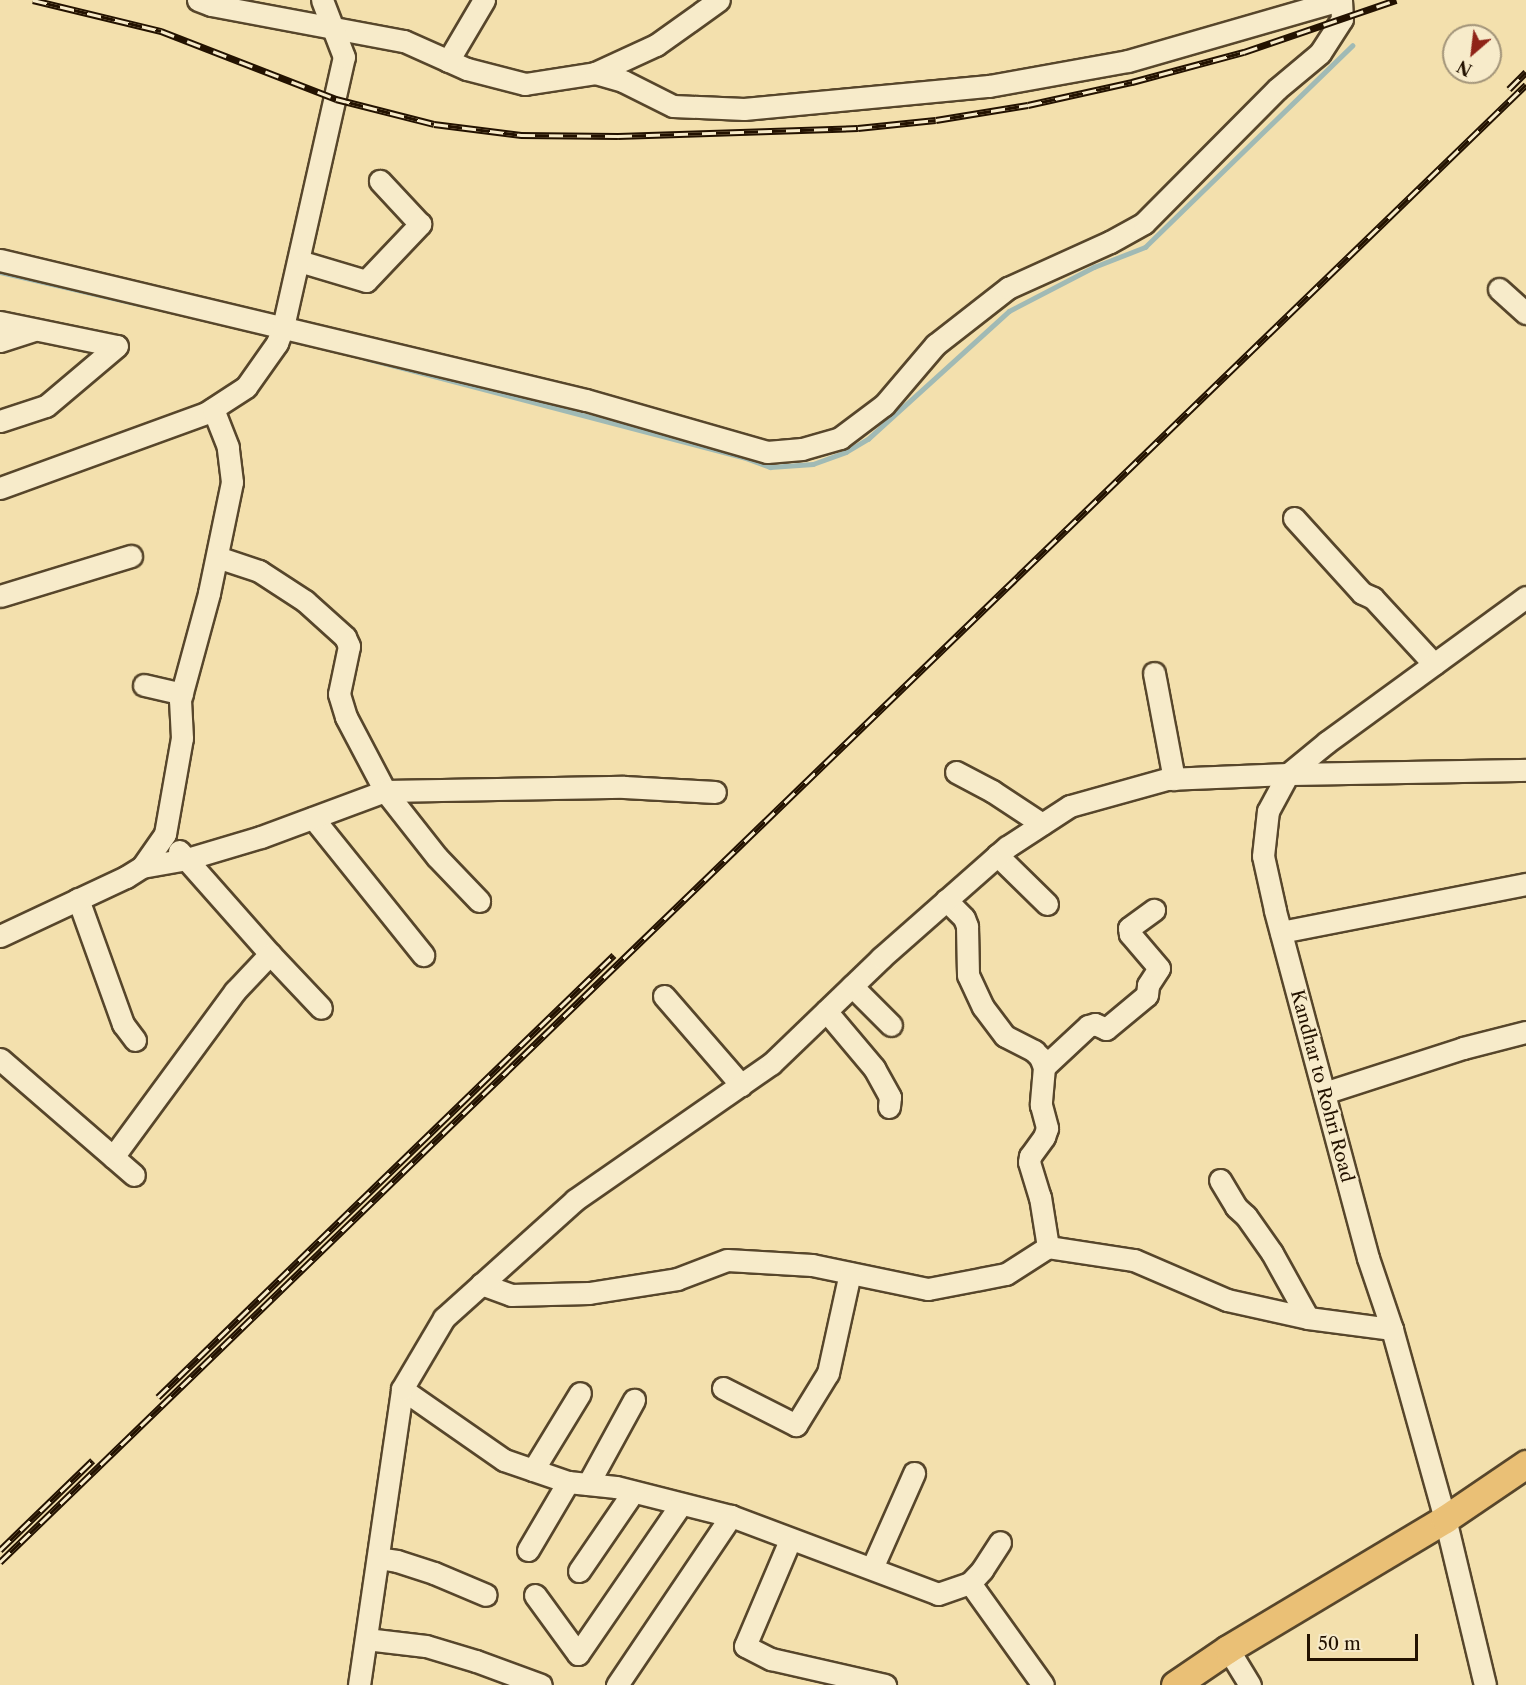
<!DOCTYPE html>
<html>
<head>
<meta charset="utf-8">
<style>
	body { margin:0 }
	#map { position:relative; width:1526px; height:1685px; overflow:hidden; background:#f3e0ad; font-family:"Libre Caslon Text",serif }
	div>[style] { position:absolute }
	.stream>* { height:4.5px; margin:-2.25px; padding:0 2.25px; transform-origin:2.25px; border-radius:2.25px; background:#a0bab5 }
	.roads { filter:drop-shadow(2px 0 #57462b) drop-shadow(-2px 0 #57462b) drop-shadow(0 2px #57462b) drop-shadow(0 -2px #57462b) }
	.minor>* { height:21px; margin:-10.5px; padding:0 10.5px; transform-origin:10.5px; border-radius:10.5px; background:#f7ebca }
	.major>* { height:27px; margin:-13.5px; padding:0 13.5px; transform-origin:13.5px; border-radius:13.5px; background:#eac076 }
	.rail>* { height:7px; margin-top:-3.5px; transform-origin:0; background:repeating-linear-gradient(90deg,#f7ebca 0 14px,#231200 0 28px); box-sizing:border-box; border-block:2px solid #231200 }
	span { translate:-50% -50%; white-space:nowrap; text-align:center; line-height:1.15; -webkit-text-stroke:4.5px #f7ebca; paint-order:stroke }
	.street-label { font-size:18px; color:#231200 }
	.north { position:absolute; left:1442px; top:24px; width:60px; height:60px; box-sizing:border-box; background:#f7ebca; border:2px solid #a29479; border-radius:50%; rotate:208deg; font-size:16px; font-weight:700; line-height:24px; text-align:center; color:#231200 }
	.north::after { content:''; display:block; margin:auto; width:21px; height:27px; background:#8f2418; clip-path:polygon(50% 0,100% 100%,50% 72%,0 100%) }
	.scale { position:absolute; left:1307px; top:1634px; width:111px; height:27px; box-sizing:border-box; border:3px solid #231200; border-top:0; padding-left:8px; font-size:18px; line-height:21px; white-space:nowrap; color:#231200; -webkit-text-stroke:4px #f7ebca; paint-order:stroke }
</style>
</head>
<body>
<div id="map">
	<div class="stream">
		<div style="left:0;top:272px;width:151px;rotate:13deg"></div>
		<div style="left:365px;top:358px;width:391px;rotate:14.7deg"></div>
		<div style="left:743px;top:457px;width:29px;rotate:20deg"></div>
		<div style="left:770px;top:467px;width:43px;rotate:-4deg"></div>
		<div style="left:813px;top:464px;width:35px;rotate:-20deg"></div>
		<div style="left:846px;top:452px;width:26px;rotate:-31deg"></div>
		<div style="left:868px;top:439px;width:190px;rotate:-42.2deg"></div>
		<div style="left:1009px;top:311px;width:96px;rotate:-27.4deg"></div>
		<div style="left:1094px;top:267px;width:55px;rotate:-21.4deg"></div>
		<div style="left:1145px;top:247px;width:289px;rotate:-44.2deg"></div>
	</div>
	<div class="roads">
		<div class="minor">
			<div style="left:198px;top:0;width:14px;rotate:21deg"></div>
			<div style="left:211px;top:5px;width:196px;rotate:10.6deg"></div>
			<div style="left:404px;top:41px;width:69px;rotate:24deg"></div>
			<div style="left:467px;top:69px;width:60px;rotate:14.5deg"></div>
			<div style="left:525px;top:84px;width:71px;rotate:-8.9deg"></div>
			<div style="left:595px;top:73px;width:67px;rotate:-24.7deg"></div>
			<div style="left:656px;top:45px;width:77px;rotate:-35.5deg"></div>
			<div style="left:448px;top:61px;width:71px;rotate:-59.5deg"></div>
			<div style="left:595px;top:73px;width:29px;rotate:16deg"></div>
			<div style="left:623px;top:81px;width:56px;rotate:26.6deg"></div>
			<div style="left:673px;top:106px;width:71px;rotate:2.4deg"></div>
			<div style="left:744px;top:109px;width:246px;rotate:-5.4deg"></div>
			<div style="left:989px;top:86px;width:141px;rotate:-10.2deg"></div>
			<div style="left:1128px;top:61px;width:220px;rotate:-16.1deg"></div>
			<div style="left:0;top:260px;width:602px;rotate:13.44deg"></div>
			<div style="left:586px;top:400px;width:188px;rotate:16deg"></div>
			<div style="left:767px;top:452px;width:35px;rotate:-5deg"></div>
			<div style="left:802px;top:449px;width:40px;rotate:-16deg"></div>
			<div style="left:840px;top:438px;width:55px;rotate:-36.9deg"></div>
			<div style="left:884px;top:405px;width:79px;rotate:-49.6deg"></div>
			<div style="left:935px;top:345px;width:93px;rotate:-38deg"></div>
			<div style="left:1008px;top:288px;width:112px;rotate:-24.3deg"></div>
			<div style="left:1110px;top:242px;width:39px;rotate:-29deg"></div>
			<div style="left:1144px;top:223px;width:189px;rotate:-45.2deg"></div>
			<div style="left:1277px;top:89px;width:56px;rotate:-39.9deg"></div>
			<div style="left:1320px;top:53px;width:40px;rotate:-57.1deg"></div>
			<div style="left:1342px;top:19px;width:19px;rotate:-93deg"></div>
			<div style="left:299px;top:261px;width:70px;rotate:16.6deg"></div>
			<div style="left:366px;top:281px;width:79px;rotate:-46.5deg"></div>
			<div style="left:420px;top:224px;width:59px;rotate:-132.9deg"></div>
			<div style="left:1499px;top:289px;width:36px;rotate:42deg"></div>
			<div style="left:0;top:322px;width:119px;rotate:11.6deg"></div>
			<div style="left:0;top:341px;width:35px;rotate:-18deg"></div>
			<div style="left:0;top:421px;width:48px;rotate:-18.1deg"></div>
			<div style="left:46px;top:406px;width:93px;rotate:-40.2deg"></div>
			<div style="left:0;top:488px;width:219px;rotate:-20deg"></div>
			<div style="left:206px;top:413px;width:48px;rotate:-33deg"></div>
			<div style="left:246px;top:387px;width:54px;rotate:-54.8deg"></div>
			<div style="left:277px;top:343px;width:17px;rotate:-69deg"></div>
			<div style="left:283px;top:327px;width:277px;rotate:-77.3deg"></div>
			<div style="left:344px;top:57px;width:61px;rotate:-111.1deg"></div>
			<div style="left:1294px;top:518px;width:101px;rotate:47.8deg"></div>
			<div style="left:1362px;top:593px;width:12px;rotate:24deg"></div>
			<div style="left:1373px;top:598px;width:90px;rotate:47.3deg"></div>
			<div style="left:217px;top:557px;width:44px;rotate:18.4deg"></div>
			<div style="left:259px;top:571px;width:55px;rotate:33.1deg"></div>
			<div style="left:305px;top:601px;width:54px;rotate:42deg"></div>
			<div style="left:345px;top:637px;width:10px;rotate:66deg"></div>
			<div style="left:349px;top:646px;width:49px;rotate:101.8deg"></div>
			<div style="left:339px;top:694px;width:24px;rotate:73deg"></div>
			<div style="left:346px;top:717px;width:84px;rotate:62.2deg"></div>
			<div style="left:385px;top:791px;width:84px;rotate:51.8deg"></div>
			<div style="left:437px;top:857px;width:61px;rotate:46.3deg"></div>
			<div style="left:0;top:596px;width:137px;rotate:-17deg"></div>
			<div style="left:1154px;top:673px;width:108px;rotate:79.3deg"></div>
			<div style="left:144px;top:685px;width:39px;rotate:13deg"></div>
			<div style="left:956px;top:772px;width:41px;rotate:27.8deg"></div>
			<div style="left:992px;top:791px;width:60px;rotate:33.4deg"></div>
			<div style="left:313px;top:818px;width:176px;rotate:51.2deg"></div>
			<div style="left:179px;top:851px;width:137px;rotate:48.5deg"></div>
			<div style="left:270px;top:954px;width:74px;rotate:46.6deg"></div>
			<div style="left:997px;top:855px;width:70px;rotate:44.4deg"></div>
			<div style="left:142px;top:867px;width:46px;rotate:-10.1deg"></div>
			<div style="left:187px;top:859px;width:77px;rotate:-16.6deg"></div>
			<div style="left:261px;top:837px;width:132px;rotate:-20.4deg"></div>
			<div style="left:385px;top:791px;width:239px;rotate:-1deg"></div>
			<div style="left:624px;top:787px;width:91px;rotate:3.1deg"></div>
			<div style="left:78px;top:899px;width:133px;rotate:70.2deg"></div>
			<div style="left:123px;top:1024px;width:20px;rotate:53deg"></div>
			<div style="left:946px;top:900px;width:25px;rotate:45deg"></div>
			<div style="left:964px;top:918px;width:9px;rotate:69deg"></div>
			<div style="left:967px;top:926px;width:49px;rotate:88.8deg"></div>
			<div style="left:968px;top:975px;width:35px;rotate:65deg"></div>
			<div style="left:983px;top:1007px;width:36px;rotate:53deg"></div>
			<div style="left:1005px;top:1036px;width:33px;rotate:27deg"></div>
			<div style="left:1034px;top:1051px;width:8px;rotate:45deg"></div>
			<div style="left:1040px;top:1057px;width:11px;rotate:68deg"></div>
			<div style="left:1044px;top:1067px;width:38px;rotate:95deg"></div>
			<div style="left:1041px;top:1105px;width:24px;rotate:75deg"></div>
			<div style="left:1047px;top:1128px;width:9px;rotate:108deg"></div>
			<div style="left:1044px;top:1137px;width:24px;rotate:126deg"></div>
			<div style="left:1030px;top:1156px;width:6px;rotate:99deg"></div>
			<div style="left:1029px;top:1162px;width:37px;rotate:73deg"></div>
			<div style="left:1040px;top:1197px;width:51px;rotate:80.9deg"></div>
			<div style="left:1281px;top:932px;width:250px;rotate:-11.1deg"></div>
			<div style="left:0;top:936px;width:139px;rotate:-25.1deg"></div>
			<div style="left:126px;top:877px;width:19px;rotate:-32deg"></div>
			<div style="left:142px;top:867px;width:40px;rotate:-55.1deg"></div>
			<div style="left:165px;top:834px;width:97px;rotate:-80deg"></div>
			<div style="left:182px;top:738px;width:38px;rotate:-93deg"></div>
			<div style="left:180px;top:700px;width:111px;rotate:-74.8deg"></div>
			<div style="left:209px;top:593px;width:113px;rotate:-78.3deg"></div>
			<div style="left:232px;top:482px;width:35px;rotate:-97deg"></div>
			<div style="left:228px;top:447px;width:41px;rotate:-111.5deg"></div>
			<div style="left:852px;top:986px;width:55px;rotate:45deg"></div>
			<div style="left:664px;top:996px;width:118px;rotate:49.1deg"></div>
			<div style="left:826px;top:1011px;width:75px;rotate:49.9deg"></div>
			<div style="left:874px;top:1068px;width:33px;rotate:61deg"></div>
			<div style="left:890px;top:1097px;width:10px;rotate:96deg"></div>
			<div style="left:0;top:1059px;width:177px;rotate:40.9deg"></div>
			<div style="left:1044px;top:1067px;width:60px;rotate:-43deg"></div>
			<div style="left:1088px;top:1026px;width:7px;rotate:-16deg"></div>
			<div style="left:1095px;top:1024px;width:12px;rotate:24deg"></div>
			<div style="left:1106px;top:1029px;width:53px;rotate:-39.7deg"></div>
			<div style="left:1147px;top:995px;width:10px;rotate:-84deg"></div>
			<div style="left:1148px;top:985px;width:20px;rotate:-57deg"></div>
			<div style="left:1159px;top:968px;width:45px;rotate:-130.5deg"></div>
			<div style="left:1130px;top:934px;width:6px;rotate:-99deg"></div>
			<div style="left:1129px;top:928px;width:31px;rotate:-36deg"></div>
			<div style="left:1324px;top:1093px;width:146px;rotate:-17.9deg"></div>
			<div style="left:1463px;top:1048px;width:65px;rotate:-14.3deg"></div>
			<div style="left:113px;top:1157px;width:206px;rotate:-53.7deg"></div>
			<div style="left:235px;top:991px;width:51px;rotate:-46.6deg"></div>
			<div style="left:1220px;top:1180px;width:31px;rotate:59deg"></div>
			<div style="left:1236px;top:1207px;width:13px;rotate:42deg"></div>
			<div style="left:1246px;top:1216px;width:45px;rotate:54.9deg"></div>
			<div style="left:1272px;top:1253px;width:74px;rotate:61deg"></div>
			<div style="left:481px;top:1284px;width:32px;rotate:20deg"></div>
			<div style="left:511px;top:1295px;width:78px;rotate:-1.5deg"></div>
			<div style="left:589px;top:1293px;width:89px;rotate:-9deg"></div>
			<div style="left:677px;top:1279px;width:53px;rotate:-20.8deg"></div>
			<div style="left:727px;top:1260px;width:85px;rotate:3.4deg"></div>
			<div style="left:812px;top:1265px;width:118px;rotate:11.7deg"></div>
			<div style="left:928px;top:1289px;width:79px;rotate:-10.9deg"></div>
			<div style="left:1006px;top:1274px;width:50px;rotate:-32.7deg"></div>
			<div style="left:1048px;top:1247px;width:87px;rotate:8.6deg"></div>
			<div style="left:1134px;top:1260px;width:101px;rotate:23.3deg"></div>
			<div style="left:1227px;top:1300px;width:83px;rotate:12.5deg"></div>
			<div style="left:1308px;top:1318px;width:85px;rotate:7.5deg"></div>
			<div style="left:723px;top:1388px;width:82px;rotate:26.9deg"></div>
			<div style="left:796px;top:1425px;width:61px;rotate:-58.4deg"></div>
			<div style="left:828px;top:1373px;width:102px;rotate:-77.6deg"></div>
			<div style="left:402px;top:1389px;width:124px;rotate:34.8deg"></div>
			<div style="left:504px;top:1460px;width:68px;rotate:19deg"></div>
			<div style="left:568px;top:1482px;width:48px;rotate:5.9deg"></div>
			<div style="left:616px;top:1487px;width:119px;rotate:14.2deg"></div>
			<div style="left:731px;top:1516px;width:221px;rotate:20.6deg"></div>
			<div style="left:938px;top:1594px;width:34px;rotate:-19deg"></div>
			<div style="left:970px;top:1583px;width:18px;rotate:-47deg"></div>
			<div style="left:982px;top:1570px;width:33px;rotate:-57deg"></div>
			<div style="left:533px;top:1470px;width:90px;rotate:-58.6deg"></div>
			<div style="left:588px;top:1484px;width:96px;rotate:-61.3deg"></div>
			<div style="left:790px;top:1540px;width:115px;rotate:113deg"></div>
			<div style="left:745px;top:1646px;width:29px;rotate:27deg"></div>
			<div style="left:771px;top:1659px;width:117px;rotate:12.8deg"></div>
			<div style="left:528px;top:1550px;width:79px;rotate:-59.5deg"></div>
			<div style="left:378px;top:1558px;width:19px;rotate:9deg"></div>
			<div style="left:397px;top:1561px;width:39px;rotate:18deg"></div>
			<div style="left:434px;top:1573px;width:56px;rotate:22.9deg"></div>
			<div style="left:872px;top:1568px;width:104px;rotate:-66.1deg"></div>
			<div style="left:579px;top:1571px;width:96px;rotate:-55.6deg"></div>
			<div style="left:970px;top:1583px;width:125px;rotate:54.4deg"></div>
			<div style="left:535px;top:1595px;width:73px;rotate:53.9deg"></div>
			<div style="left:578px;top:1654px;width:182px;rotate:-55.5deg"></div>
			<div style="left:366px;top:1639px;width:60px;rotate:6.7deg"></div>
			<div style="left:426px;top:1646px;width:52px;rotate:16.7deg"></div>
			<div style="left:476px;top:1661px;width:69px;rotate:20.3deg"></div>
			<div style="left:1228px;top:1649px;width:42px;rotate:58.6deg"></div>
			<div style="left:359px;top:1685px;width:299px;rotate:-81.7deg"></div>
			<div style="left:402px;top:1389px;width:82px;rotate:-59.4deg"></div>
			<div style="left:444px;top:1318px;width:176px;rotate:-42deg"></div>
			<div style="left:575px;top:1200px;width:239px;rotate:-34.8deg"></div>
			<div style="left:771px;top:1064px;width:153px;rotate:-43.9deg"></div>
			<div style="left:881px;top:958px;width:168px;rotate:-41.4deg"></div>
			<div style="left:1007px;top:847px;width:75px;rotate:-33.1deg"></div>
			<div style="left:1070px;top:806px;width:101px;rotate:-15.6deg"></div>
			<div style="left:1167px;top:779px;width:121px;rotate:-2.4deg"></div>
			<div style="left:1288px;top:774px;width:238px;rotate:-1deg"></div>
			<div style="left:617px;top:1685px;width:204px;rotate:-56deg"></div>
			<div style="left:1485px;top:1685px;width:171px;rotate:-103.5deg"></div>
			<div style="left:1445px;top:1519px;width:197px;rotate:-105.6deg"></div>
			<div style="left:1392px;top:1329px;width:75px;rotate:-108.7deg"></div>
			<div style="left:1368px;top:1258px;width:360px;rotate:-105deg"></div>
			<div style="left:1275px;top:910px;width:55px;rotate:-102.5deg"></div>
			<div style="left:1263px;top:856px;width:45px;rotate:-83.7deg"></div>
			<div style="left:1268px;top:811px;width:42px;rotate:-61.6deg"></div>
			<div style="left:1288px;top:774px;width:50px;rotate:-39.4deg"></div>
			<div style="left:1327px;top:742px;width:246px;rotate:-36.1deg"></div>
		</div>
		<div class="major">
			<div style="left:1175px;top:1685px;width:64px;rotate:-34.2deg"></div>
			<div style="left:1228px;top:1649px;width:253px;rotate:-30.9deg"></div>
			<div style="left:1445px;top:1519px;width:98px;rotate:-34.2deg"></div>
		</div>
	</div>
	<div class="rail">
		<div style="left:33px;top:0;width:132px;rotate:13.6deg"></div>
		<div style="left:161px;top:31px;width:188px;rotate:21.2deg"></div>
		<div style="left:336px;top:99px;width:101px;rotate:14.3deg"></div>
		<div style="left:434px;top:124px;width:88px;rotate:7.2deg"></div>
		<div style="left:521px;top:135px;width:97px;rotate:0.6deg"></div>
		<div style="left:618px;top:136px;width:240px;rotate:-1.9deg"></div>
		<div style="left:858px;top:128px;width:78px;rotate:-5.9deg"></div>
		<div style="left:936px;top:120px;width:93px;rotate:-9.3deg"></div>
		<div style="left:1028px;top:105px;width:107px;rotate:-12.5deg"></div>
		<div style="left:1132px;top:82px;width:116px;rotate:-15deg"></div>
		<div style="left:1244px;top:52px;width:161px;rotate:-18.9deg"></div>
		<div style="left:1509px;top:89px;width:24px;rotate:-45deg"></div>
		<div style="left:158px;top:1397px;width:635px;rotate:-44.11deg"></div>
		<div style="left:0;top:1550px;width:129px;rotate:-44.1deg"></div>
		<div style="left:0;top:1562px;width:2124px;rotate:-44.07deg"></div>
	</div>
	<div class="street-label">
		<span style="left:1322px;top:1086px;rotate:75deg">Kandhar to Rohri Road</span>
	</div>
	<div class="north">N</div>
	<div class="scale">50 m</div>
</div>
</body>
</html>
